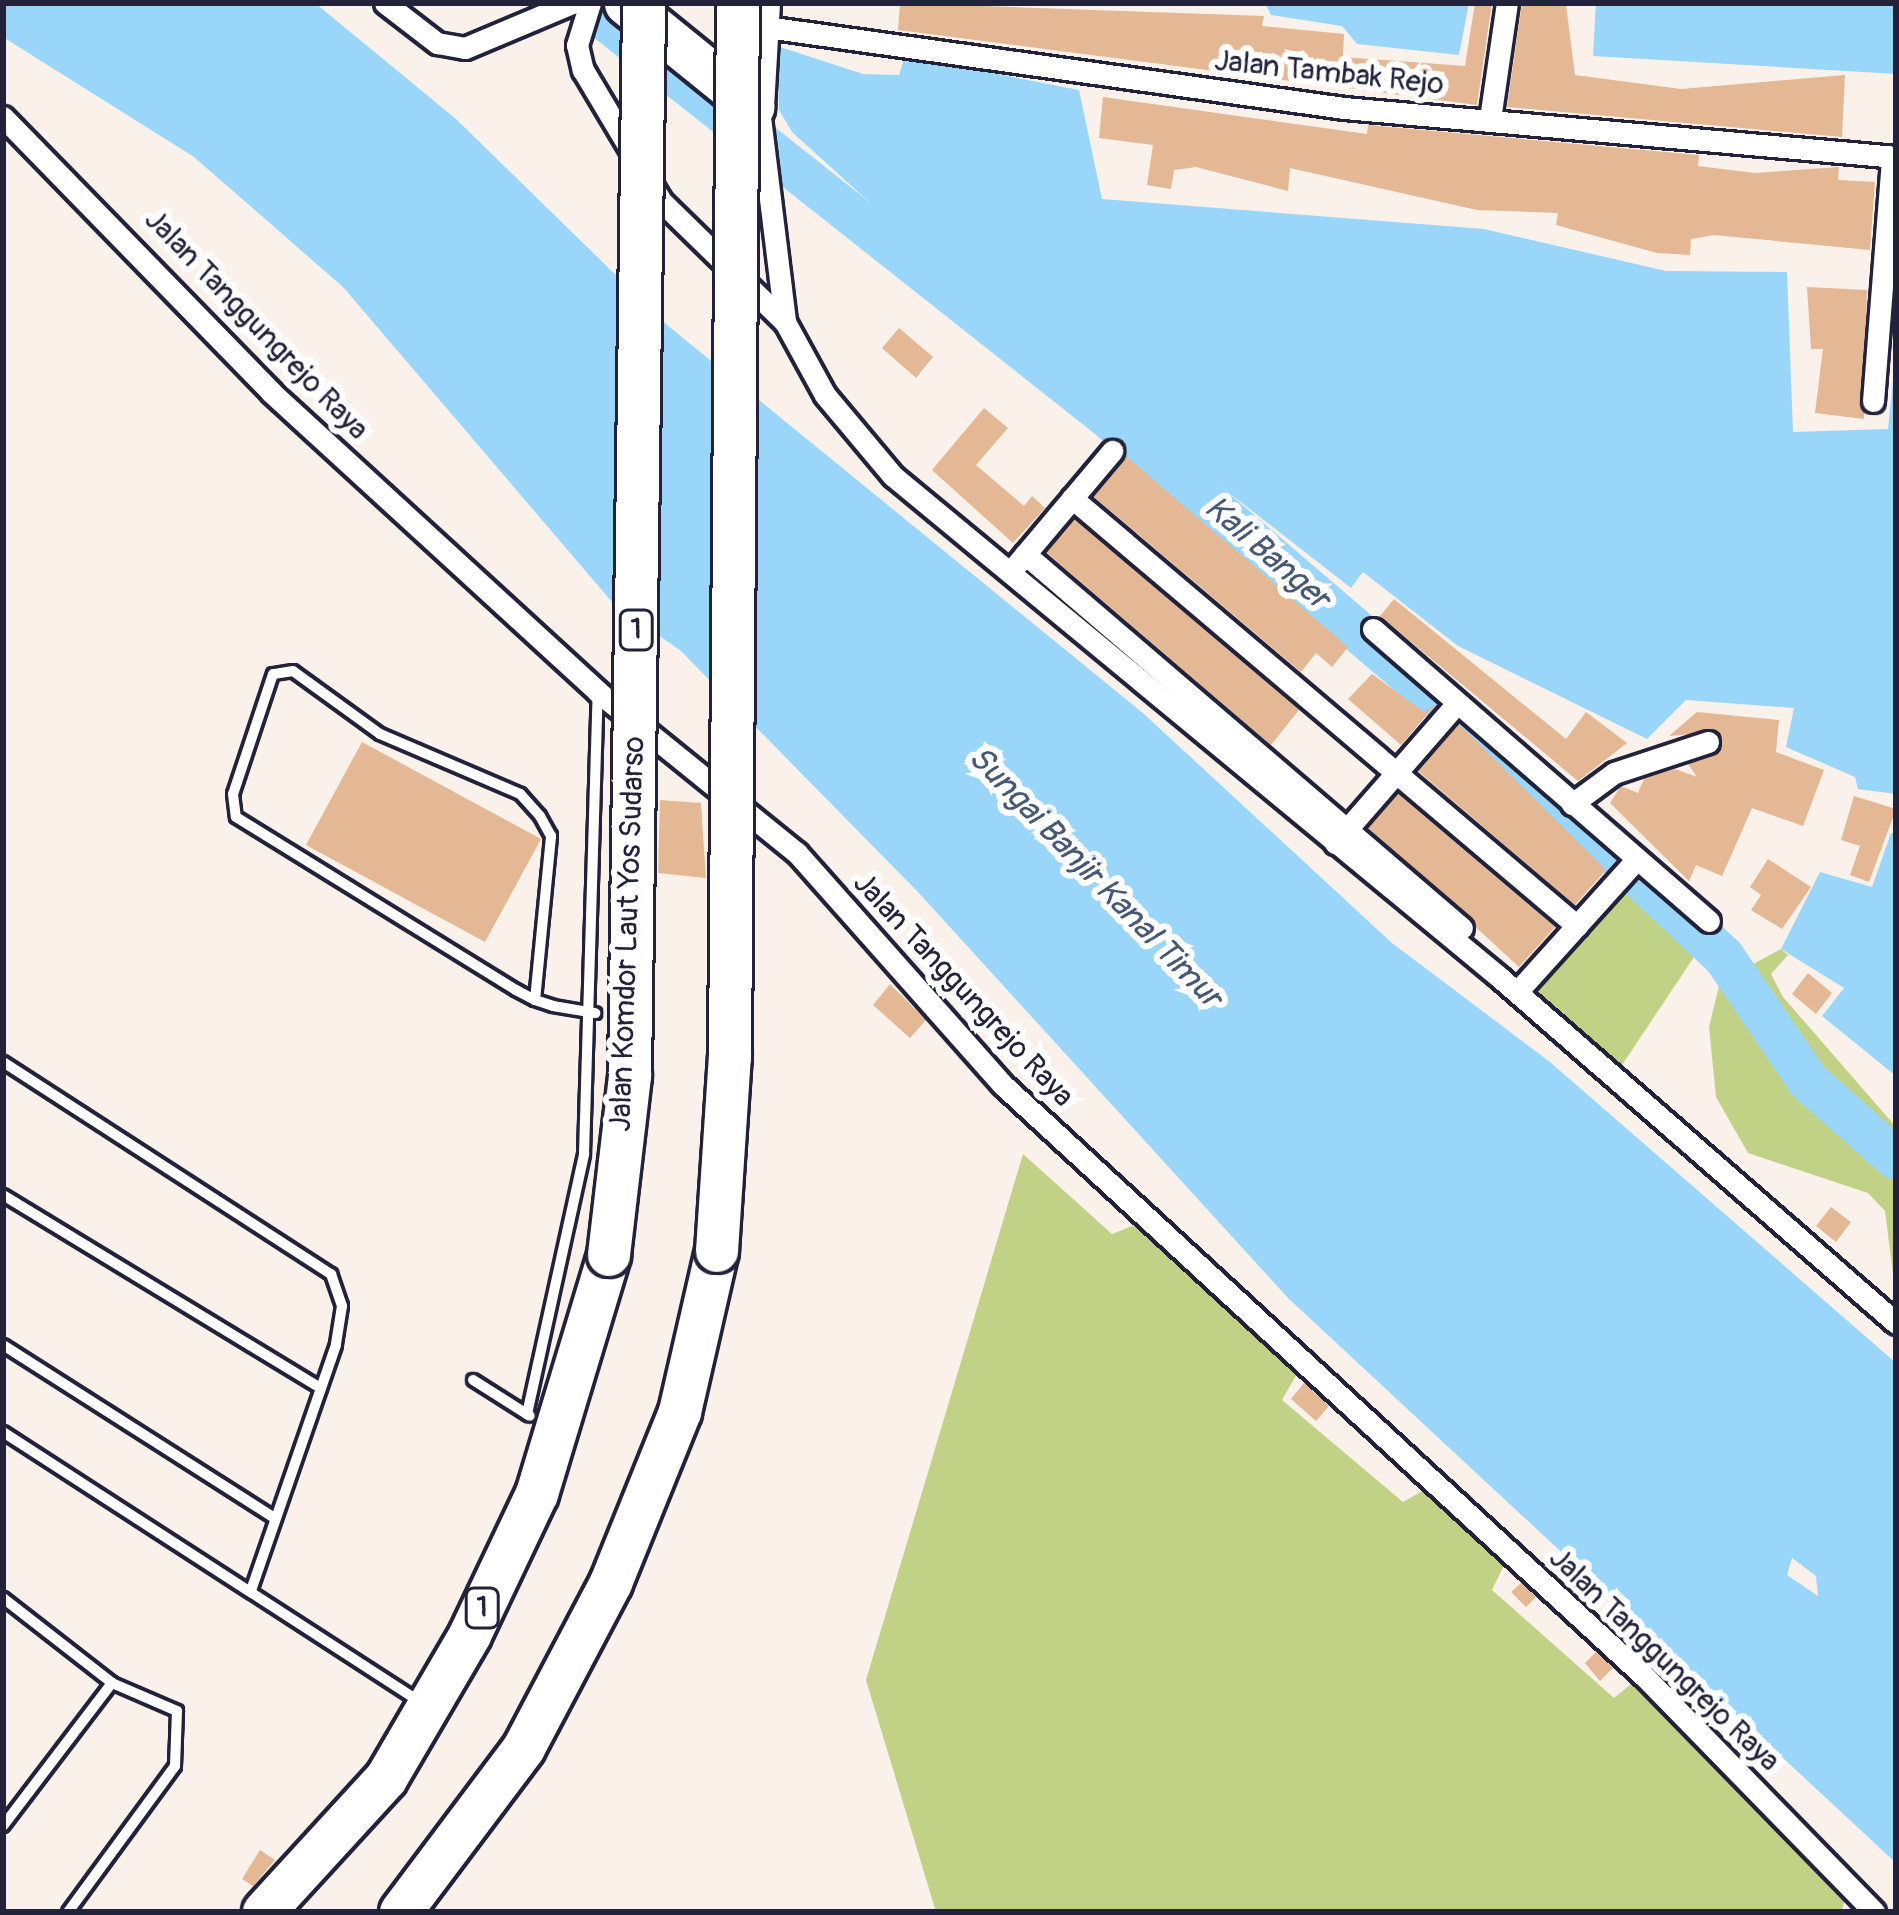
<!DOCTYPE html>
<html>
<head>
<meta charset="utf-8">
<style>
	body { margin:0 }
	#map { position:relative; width:1899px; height:1915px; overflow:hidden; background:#faf1ea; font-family:Pangolin,sans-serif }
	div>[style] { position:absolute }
	.green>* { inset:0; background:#c1d286 }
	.water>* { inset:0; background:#99d6fa }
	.river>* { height:42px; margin:-21px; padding:0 21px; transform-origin:21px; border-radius:21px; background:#99d6fa }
	.building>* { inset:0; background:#e4b894 }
	.roads { filter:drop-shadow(3px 0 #22223b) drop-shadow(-3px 0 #22223b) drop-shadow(0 3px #22223b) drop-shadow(0 -3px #22223b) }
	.lane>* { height:10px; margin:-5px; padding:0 5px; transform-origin:5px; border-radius:5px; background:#fff }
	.street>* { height:21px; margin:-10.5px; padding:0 10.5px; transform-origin:10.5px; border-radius:10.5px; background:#fff }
	.highway>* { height:42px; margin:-21px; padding:0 21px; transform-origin:21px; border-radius:21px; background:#fff }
	.bridges { filter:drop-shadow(3px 0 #22223b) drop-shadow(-3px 0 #22223b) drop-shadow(0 3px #22223b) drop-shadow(0 -3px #22223b) }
	.highway-bridge>* { height:42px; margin:-21px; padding:0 21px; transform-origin:21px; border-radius:21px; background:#fff }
	span { translate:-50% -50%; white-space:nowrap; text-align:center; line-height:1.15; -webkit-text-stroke:12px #fff; paint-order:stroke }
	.shield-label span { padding:3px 9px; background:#fff; border:3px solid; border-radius:9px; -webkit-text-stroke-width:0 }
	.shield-label { font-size:27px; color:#22223b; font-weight:700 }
	.street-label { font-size:30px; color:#22223b }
	.water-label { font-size:33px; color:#465874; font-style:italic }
	.frame { position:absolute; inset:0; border:6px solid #22223b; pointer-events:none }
</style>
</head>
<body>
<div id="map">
	<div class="green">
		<div style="clip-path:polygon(1632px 879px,1704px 942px,1620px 1068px,1531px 994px)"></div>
		<div style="clip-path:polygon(1781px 949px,1788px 955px,1771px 974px,1783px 997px,1896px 1127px,1896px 1297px,1885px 1211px,1868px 1193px,1748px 1153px,1716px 1097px,1709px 1027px,1720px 982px)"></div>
		<div style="clip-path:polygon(1023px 1154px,1112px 1234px,1140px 1223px,1298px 1372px,1282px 1400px,1403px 1502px,1426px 1489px,1506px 1561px,1492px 1590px,1614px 1698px,1631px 1684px,1672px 1720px,1846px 1897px,1841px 1912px,936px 1912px,866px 1680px)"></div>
	</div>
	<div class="water">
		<div style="clip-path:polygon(evenodd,3px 3px,315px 3px,456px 119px,667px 325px,1144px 714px,1392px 943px,1550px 1062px,1896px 1363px,1896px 1863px,1288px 1298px,918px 892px,681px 651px,612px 602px,343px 287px,194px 157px,3px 37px,3px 3px,1792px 1558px,1816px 1576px,1818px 1596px,1787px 1575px,1792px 1558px)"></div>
		<div style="clip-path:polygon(1265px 3px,1469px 3px,1459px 55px,1357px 44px,1342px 26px,1271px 15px)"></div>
		<div style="clip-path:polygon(1596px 3px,1896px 3px,1896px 74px,1593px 56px)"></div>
		<div style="clip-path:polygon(777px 46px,863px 74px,899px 75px,905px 56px,1079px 90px,1102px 199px,1484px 229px,1666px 271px,1787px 272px,1793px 432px,1888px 429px,1896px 351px,1896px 794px,1858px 789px,1855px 777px,1786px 747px,1794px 708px,1686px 700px,1647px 739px,1458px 646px,1363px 572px,1351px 588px,951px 276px,792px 132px,779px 110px)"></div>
		<div style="clip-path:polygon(1891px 833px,1896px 833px,1896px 1076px,1822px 1016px,1844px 988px,1781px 949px,1820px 872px,1872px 887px)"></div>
	</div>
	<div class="river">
		<div style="left:584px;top:3px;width:671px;rotate:38.34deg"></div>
		<div style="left:1110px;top:419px;width:616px;rotate:40.59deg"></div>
		<div style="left:1578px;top:820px;width:200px;rotate:43.2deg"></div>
		<div style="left:1724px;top:957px;width:151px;rotate:55.8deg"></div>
		<div style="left:1809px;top:1082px;width:116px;rotate:41.5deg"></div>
	</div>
	<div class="building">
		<div style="clip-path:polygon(900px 3px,1264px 16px,1262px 26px,1344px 34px,1343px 57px,1465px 66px,1475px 3px,1492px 3px,1477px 105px,898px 30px)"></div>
		<div style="clip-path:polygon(1522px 3px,1566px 5px,1575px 75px,1681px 89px,1845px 75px,1842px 137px,1507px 107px)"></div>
		<div style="clip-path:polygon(1103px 97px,1367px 134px,1368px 125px,1699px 155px,1698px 166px,1755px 173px,1839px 167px,1838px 180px,1875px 182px,1870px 250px,1714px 235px,1691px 239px,1690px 255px,1657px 253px,1556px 225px,1558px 213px,1477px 210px,1290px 168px,1288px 191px,1196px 167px,1174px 170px,1171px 189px,1147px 185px,1153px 145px,1099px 138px)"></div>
		<div style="clip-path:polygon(1807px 287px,1867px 290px,1864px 419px,1815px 413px,1823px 349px,1811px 349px)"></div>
		<div style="clip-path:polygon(899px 328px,933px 357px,916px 378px,882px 348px)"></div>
		<div style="clip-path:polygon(984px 408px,1008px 428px,976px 465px,1024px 506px,1032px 496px,1045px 508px,1013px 543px,932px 470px)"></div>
		<div style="clip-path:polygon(1126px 456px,1348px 647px,1332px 667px,1316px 653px,1301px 672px,1093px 496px)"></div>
		<div style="clip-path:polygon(1074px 519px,1299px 710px,1271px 745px,1046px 552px)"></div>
		<div style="clip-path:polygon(1394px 599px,1566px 739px,1586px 712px,1627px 743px,1578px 781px,1380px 616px)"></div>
		<div style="clip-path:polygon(1372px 674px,1424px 712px,1436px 704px,1401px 745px,1348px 699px)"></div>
		<div style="clip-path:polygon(1697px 712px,1779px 720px,1776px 752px,1824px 770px,1803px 826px,1752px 808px,1722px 876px,1696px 865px,1689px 881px,1610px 803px,1621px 786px,1638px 793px,1644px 779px,1675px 769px,1697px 777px,1688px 764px,1718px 753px,1719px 732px,1669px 736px)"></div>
		<div style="clip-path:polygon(1459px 724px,1606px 870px,1575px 905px,1418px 771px)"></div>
		<div style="clip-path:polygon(362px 742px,541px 839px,485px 942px,306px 845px)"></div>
		<div style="clip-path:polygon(1398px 794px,1555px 927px,1519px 967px,1368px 828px)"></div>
		<div style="clip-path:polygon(1854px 796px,1896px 809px,1869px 882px,1850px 875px,1860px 846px,1841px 840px)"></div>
		<div style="clip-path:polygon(660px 800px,701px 803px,706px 878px,658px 873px)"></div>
		<div style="clip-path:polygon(1768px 859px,1811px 887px,1782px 929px,1751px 910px,1761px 895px,1750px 887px)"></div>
		<div style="clip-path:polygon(1808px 973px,1832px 993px,1816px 1014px,1792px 994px)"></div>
		<div style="clip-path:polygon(890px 984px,926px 1020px,910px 1038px,873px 1005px)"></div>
		<div style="clip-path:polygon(1831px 1207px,1851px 1222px,1836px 1242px,1816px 1226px)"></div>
		<div style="clip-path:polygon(1304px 1383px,1329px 1406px,1316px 1421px,1291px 1399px)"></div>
		<div style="clip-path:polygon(1521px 1583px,1536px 1597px,1526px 1607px,1511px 1592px)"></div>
		<div style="clip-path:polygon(1596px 1652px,1613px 1668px,1600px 1681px,1585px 1663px)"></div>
		<div style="clip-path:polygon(260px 1850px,275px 1860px,253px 1886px,242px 1879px)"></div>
	</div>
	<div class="roads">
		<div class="lane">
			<div style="left:535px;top:1000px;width:165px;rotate:-84.4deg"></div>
			<div style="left:551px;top:836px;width:23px;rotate:-119deg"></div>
			<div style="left:540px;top:816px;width:30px;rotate:-132deg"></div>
			<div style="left:520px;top:794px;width:152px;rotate:-156.8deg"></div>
			<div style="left:380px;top:734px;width:107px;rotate:-144.1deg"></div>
			<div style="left:293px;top:671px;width:20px;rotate:171deg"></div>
			<div style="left:273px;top:674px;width:126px;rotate:108.4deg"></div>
			<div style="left:233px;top:794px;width:23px;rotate:83deg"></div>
			<div style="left:236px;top:817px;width:329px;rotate:31.7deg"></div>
			<div style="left:516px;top:990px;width:21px;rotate:28deg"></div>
			<div style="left:535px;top:1000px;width:19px;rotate:18deg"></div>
			<div style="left:553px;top:1006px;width:43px;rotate:9.5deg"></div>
			<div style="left:3px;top:1062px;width:391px;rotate:32.9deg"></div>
			<div style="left:331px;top:1274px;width:34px;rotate:71deg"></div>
			<div style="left:342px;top:1306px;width:39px;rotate:99deg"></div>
			<div style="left:336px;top:1345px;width:259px;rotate:109.1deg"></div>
			<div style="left:3px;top:1195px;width:372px;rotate:31.3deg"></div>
			<div style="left:3px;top:1345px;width:320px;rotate:32.5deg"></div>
			<div style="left:473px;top:1380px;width:67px;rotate:32.3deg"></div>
			<div style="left:527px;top:1414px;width:266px;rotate:-77.6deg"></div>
			<div style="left:584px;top:1154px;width:462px;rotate:-88.3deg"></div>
			<div style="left:3px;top:1432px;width:494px;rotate:32.9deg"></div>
			<div style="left:3px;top:1598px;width:138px;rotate:37.9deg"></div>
			<div style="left:3px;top:1826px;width:180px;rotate:-52.7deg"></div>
			<div style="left:112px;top:1683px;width:71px;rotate:23.3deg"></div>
			<div style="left:177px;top:1711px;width:55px;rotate:92.1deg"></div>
			<div style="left:175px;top:1766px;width:181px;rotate:126.2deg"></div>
		</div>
		<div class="street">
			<div style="left:385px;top:3px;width:66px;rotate:37.6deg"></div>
			<div style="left:437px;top:43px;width:28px;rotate:10deg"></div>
			<div style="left:465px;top:48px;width:116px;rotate:-22.8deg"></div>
			<div style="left:590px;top:3px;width:44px;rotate:107.2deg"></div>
			<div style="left:577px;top:45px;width:26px;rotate:77deg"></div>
			<div style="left:583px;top:70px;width:152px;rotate:59.2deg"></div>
			<div style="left:661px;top:201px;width:173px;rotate:44.3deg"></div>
			<div style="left:785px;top:322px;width:83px;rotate:61.3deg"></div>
			<div style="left:825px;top:395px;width:106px;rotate:50deg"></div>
			<div style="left:893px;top:476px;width:785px;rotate:39.57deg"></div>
			<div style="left:1498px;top:976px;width:528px;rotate:41.08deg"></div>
			<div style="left:759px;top:26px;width:591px;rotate:7.98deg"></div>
			<div style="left:1344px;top:108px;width:554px;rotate:5.07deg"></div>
			<div style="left:758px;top:101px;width:223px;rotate:83deg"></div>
			<div style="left:3px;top:117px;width:384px;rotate:45.7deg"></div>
			<div style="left:271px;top:392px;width:444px;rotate:42.5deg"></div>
			<div style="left:598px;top:692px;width:256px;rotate:39deg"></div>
			<div style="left:797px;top:853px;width:310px;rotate:48.4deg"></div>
			<div style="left:1003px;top:1085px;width:873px;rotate:42.68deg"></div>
			<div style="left:1645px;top:1677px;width:328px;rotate:45.7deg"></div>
			<div style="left:1490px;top:119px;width:117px;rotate:-81.7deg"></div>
			<div style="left:1873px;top:401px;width:245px;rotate:-85.5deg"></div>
			<div style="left:1072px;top:498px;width:662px;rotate:40.28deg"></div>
			<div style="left:1025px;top:554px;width:575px;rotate:40.56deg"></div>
			<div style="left:1017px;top:564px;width:148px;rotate:-49.9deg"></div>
			<div style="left:1373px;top:629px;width:445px;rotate:41deg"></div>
			<div style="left:1572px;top:804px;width:52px;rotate:-36.4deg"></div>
			<div style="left:1614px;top:773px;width:99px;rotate:-18.3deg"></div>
			<div style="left:1335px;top:843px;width:186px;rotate:-48.9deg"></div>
			<div style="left:1517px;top:992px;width:176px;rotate:-48deg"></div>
		</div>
		<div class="highway">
			<div style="left:626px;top:4px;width:164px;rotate:39deg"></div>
			<div style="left:753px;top:107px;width:104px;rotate:-86.7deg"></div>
			<div style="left:264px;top:1912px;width:180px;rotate:-47.5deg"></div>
			<div style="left:386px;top:1779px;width:167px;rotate:-59.7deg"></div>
			<div style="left:470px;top:1635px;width:156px;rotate:-64.6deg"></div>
			<div style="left:537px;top:1494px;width:250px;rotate:-73.2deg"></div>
			<div style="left:401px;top:1912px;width:205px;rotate:-53.1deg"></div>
			<div style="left:524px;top:1748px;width:187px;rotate:-62.2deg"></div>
			<div style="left:611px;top:1583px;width:184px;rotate:-68deg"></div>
			<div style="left:680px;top:1412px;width:165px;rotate:-77.1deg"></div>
		</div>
	</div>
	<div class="bridges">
		<div class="highway-bridge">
			<div style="left:717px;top:1251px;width:194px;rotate:-86.2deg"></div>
			<div style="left:730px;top:1057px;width:1054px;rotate:-89.57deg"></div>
			<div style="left:609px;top:1255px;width:180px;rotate:-83.3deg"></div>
			<div style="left:630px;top:1076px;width:1073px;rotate:-89.25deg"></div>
		</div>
	</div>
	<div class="shield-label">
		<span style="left:636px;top:630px">1</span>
		<span style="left:482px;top:1608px">1</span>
	</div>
	<div class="street-label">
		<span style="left:1329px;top:73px;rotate:6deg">Jalan Tambak Rejo</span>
		<span style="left:256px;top:325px;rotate:46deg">Jalan Tanggungrejo Raya</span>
		<span style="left:628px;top:934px;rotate:-88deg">Jalan Komdor Laut Yos Sudarso</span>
		<span style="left:963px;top:990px;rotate:47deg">Jalan Tanggungrejo Raya</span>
		<span style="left:1664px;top:1660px;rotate:44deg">Jalan Tanggungrejo Raya</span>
	</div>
	<div class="water-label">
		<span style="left:1267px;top:553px;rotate:41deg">Kali Banger</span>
		<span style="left:1095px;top:877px;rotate:46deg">Sungai Banjir Kanal Timur</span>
	</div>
	<div class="frame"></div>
</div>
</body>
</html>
